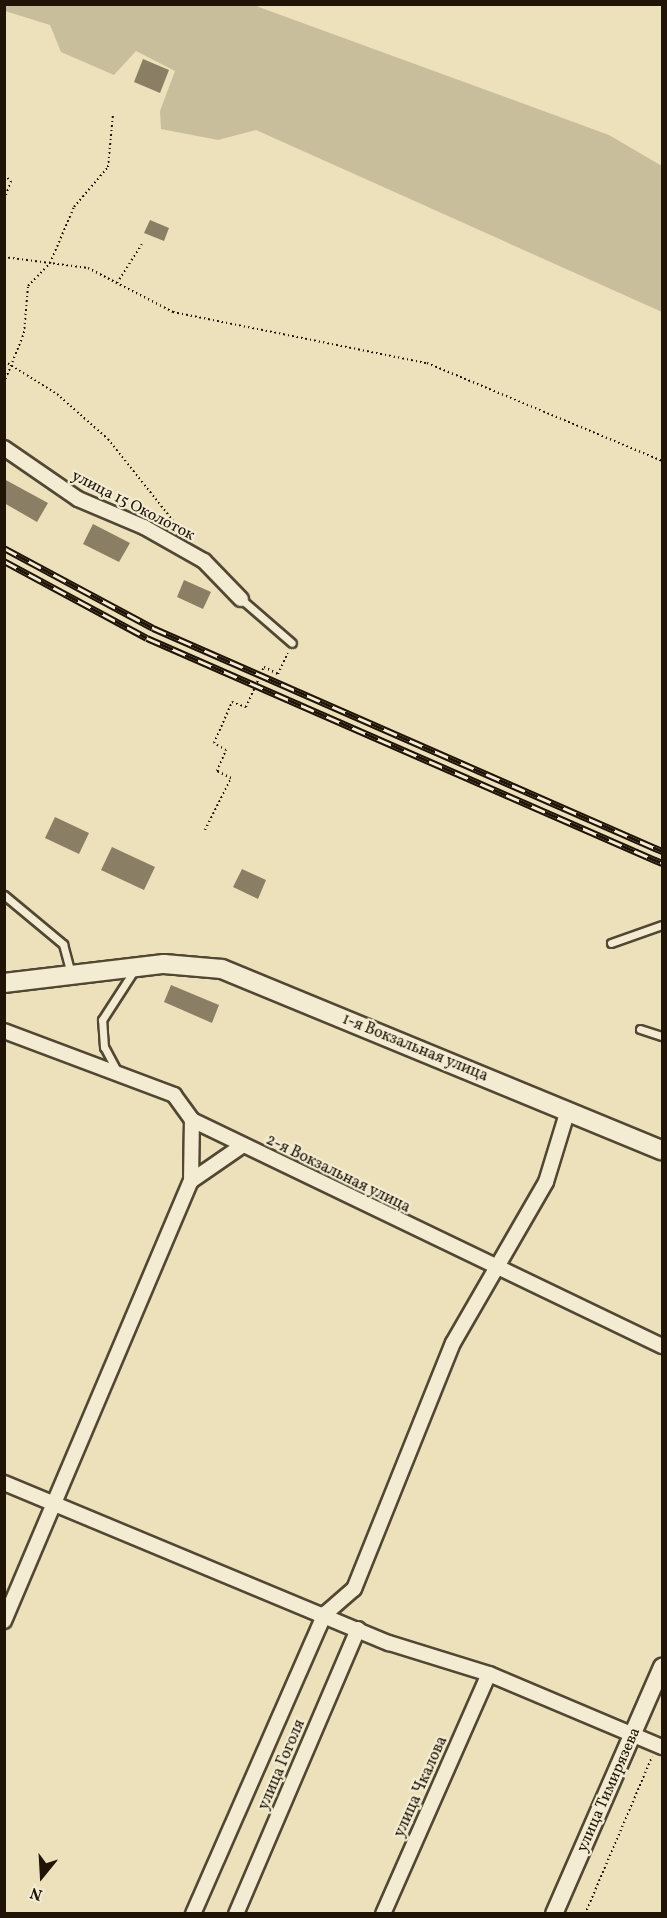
<!DOCTYPE html>
<html>
<head>
<meta charset="utf-8">
<style>
	body { margin:0 }
	#map { position:relative; width:667px; height:1918px; overflow:hidden; background:#ece1bb; font-family:Vollkorn,serif }
	div>[style] { position:absolute }
	.green>* { inset:0; background:#c9be9c }
	.building>* { inset:0; background:#8a7f64 }
	.path>* { height:2px; margin-top:-1px; transform-origin:0; background:repeating-linear-gradient(90deg,#1f1406 0 1.5px,transparent 0 4.5px) }
	.roads { filter:drop-shadow(2px 0 #524733) drop-shadow(-2px 0 #524733) drop-shadow(0 2px #524733) drop-shadow(0 -2px #524733) }
	.service>* { height:7px; margin:-3.5px; padding:0 3.5px; transform-origin:3.5px; border-radius:3.5px; background:#f3ecd3 }
	.minor>* { height:14px; margin:-7px; padding:0 7px; transform-origin:7px; border-radius:7px; background:#f3ecd3 }
	.tertiary>* { height:16px; margin:-8px; padding:0 8px; transform-origin:8px; border-radius:8px; background:#f3ecd3 }
	.secondary>* { height:18px; margin:-9px; padding:0 9px; transform-origin:9px; border-radius:9px; background:#f3ecd3 }
	.rail>* { height:7px; margin-top:-3.5px; transform-origin:0; background:repeating-linear-gradient(90deg,#f3ecd3 0 14px,#1f1406 0 28px); box-sizing:border-box; border-block:2px solid #1f1406 }
	span { translate:-50% -50%; white-space:nowrap; text-align:center; line-height:1.15; -webkit-text-stroke:4.5px #f3ecd3; paint-order:stroke }
	.street-label { font-size:16px; color:#1f1406 }
	.frame { position:absolute; inset:0; border:6px solid #1f1406; pointer-events:none }
	.north { position:absolute; left:12px; top:1846px; width:60px; height:60px; -webkit-text-stroke:4px #f3ecd3; paint-order:stroke; rotate:198deg; font-size:16px; font-weight:700; line-height:24px; text-align:center; color:#1f1406 }
	.north::after { content:''; display:block; margin:auto; width:21px; height:27px; background:#1f1406; clip-path:polygon(50% 0,100% 100%,50% 72%,0 100%) }
</style>
</head>
<body>
<div id="map">
	<div class="green">
		<div style="clip-path:polygon(4px 5px,253px 5px,609px 135px,662px 166px,662px 312px,256px 130px,218px 140px,161px 129px,160px 111px,175px 71px,136px 51px,114px 75px,61px 52px,50px 25px,5px 11px)"></div>
	</div>
	<div class="building">
		<div style="clip-path:polygon(143px 59px,169px 70px,160px 93px,134px 82px)"></div>
		<div style="clip-path:polygon(150px 220px,169px 228px,164px 241px,144px 233px)"></div>
		<div style="clip-path:polygon(4px 479px,48px 503px,37px 522px,4px 503px)"></div>
		<div style="clip-path:polygon(93px 524px,130px 543px,119px 562px,83px 544px)"></div>
		<div style="clip-path:polygon(184px 580px,211px 592px,203px 609px,177px 597px)"></div>
		<div style="clip-path:polygon(55px 817px,89px 833px,79px 854px,45px 838px)"></div>
		<div style="clip-path:polygon(112px 847px,155px 867px,144px 890px,101px 870px)"></div>
		<div style="clip-path:polygon(242px 869px,266px 880px,258px 899px,233px 887px)"></div>
		<div style="clip-path:polygon(171px 985px,219px 1005px,212px 1023px,164px 1002px)"></div>
	</div>
	<div class="path">
		<div style="left:4px;top:175px;width:9px;rotate:41deg"></div>
		<div style="left:11px;top:181px;width:20px;rotate:110deg"></div>
		<div style="left:4px;top:257px;width:85px;rotate:7.5deg"></div>
		<div style="left:88px;top:268px;width:96px;rotate:27.4deg"></div>
		<div style="left:173px;top:312px;width:259px;rotate:11.4deg"></div>
		<div style="left:427px;top:363px;width:255px;rotate:22.6deg"></div>
		<div style="left:117px;top:283px;width:46px;rotate:-57.3deg"></div>
		<div style="left:4px;top:361px;width:62px;rotate:31.9deg"></div>
		<div style="left:57px;top:394px;width:68px;rotate:41.4deg"></div>
		<div style="left:108px;top:439px;width:119px;rotate:51.5deg"></div>
		<div style="left:4px;top:383px;width:54px;rotate:-68.2deg"></div>
		<div style="left:24px;top:333px;width:47px;rotate:-85.1deg"></div>
		<div style="left:28px;top:286px;width:32px;rotate:-46deg"></div>
		<div style="left:50px;top:263px;width:61px;rotate:-66.8deg"></div>
		<div style="left:74px;top:207px;width:52px;rotate:-49.6deg"></div>
		<div style="left:108px;top:167px;width:53px;rotate:-84.6deg"></div>
		<div style="left:205px;top:830px;width:58px;rotate:-63.4deg"></div>
		<div style="left:231px;top:778px;width:16px;rotate:-153deg"></div>
		<div style="left:217px;top:771px;width:23px;rotate:-67deg"></div>
		<div style="left:226px;top:750px;width:14px;rotate:-150deg"></div>
		<div style="left:214px;top:743px;width:45px;rotate:-66.3deg"></div>
		<div style="left:232px;top:702px;width:15px;rotate:20deg"></div>
		<div style="left:246px;top:707px;width:44px;rotate:-65.8deg"></div>
		<div style="left:264px;top:667px;width:16px;rotate:27deg"></div>
		<div style="left:278px;top:674px;width:23px;rotate:-65deg"></div>
		<div style="left:585px;top:1914px;width:171px;rotate:-66.9deg"></div>
	</div>
	<div class="roads">
		<div class="service">
			<div style="left:241px;top:599px;width:67px;rotate:40.8deg"></div>
			<div style="left:4px;top:895px;width:77px;rotate:39.7deg"></div>
			<div style="left:63px;top:944px;width:31px;rotate:75deg"></div>
			<div style="left:611px;top:943px;width:54px;rotate:-19.4deg"></div>
			<div style="left:640px;top:1029px;width:23px;rotate:18deg"></div>
			<div style="left:117px;top:1071px;width:27px;rotate:-118deg"></div>
			<div style="left:104px;top:1047px;width:27px;rotate:-94deg"></div>
			<div style="left:102px;top:1020px;width:57px;rotate:-57.1deg"></div>
		</div>
		<div class="minor">
			<div style="left:4px;top:448px;width:90px;rotate:34.6deg"></div>
			<div style="left:78px;top:499px;width:72px;rotate:23deg"></div>
			<div style="left:144px;top:527px;width:69px;rotate:29.5deg"></div>
			<div style="left:204px;top:561px;width:53px;rotate:45.8deg"></div>
			<div style="left:4px;top:1031px;width:182px;rotate:20.6deg"></div>
			<div style="left:174px;top:1095px;width:31px;rotate:54deg"></div>
			<div style="left:192px;top:1120px;width:522px;rotate:25.68deg"></div>
			<div style="left:191px;top:1181px;width:63px;rotate:-34.7deg"></div>
			<div style="left:4px;top:1483px;width:417px;rotate:22.6deg"></div>
			<div style="left:389px;top:1643px;width:105px;rotate:17.2deg"></div>
			<div style="left:489px;top:1674px;width:188px;rotate:22.9deg"></div>
			<div style="left:4px;top:1621px;width:478px;rotate:-67deg"></div>
			<div style="left:191px;top:1181px;width:61px;rotate:-89.1deg"></div>
			<div style="left:193px;top:1914px;width:328px;rotate:-66.3deg"></div>
			<div style="left:325px;top:1614px;width:38px;rotate:-41deg"></div>
			<div style="left:354px;top:1589px;width:265px;rotate:-68.1deg"></div>
			<div style="left:453px;top:1343px;width:186px;rotate:-60deg"></div>
			<div style="left:546px;top:1182px;width:75px;rotate:-73deg"></div>
			<div style="left:236px;top:1914px;width:310px;rotate:-66.8deg"></div>
			<div style="left:383px;top:1914px;width:262px;rotate:-66.2deg"></div>
		</div>
		<div class="tertiary">
			<div style="left:554px;top:1914px;width:270px;rotate:-66.4deg"></div>
		</div>
		<div class="secondary">
			<div style="left:4px;top:983px;width:161px;rotate:-6.8deg"></div>
			<div style="left:164px;top:964px;width:58px;rotate:4.9deg"></div>
			<div style="left:222px;top:969px;width:476px;rotate:22.4deg"></div>
		</div>
	</div>
	<div class="rail">
		<div style="left:4px;top:548px;width:169px;rotate:28.2deg"></div>
		<div style="left:153px;top:628px;width:556px;rotate:23.66deg"></div>
		<div style="left:4px;top:561px;width:162px;rotate:28.3deg"></div>
		<div style="left:147px;top:638px;width:562px;rotate:23.6deg"></div>
	</div>
	<div class="street-label">
		<span style="left:133px;top:506px;rotate:27deg">улица 15 Околоток</span>
		<span style="left:415px;top:1048px;rotate:22deg">1-я Вокзальная улица</span>
		<span style="left:338px;top:1174px;rotate:26deg">2-я Вокзальная улица</span>
		<span style="left:282px;top:1765px;rotate:-67deg">улица Гоголя</span>
		<span style="left:421px;top:1787px;rotate:-66deg">улица Чкалова</span>
		<span style="left:609px;top:1790px;rotate:-66deg">улица Тимирязева</span>
	</div>
	<div class="frame"></div>
	<div class="north">N</div>
</div>
</body>
</html>
